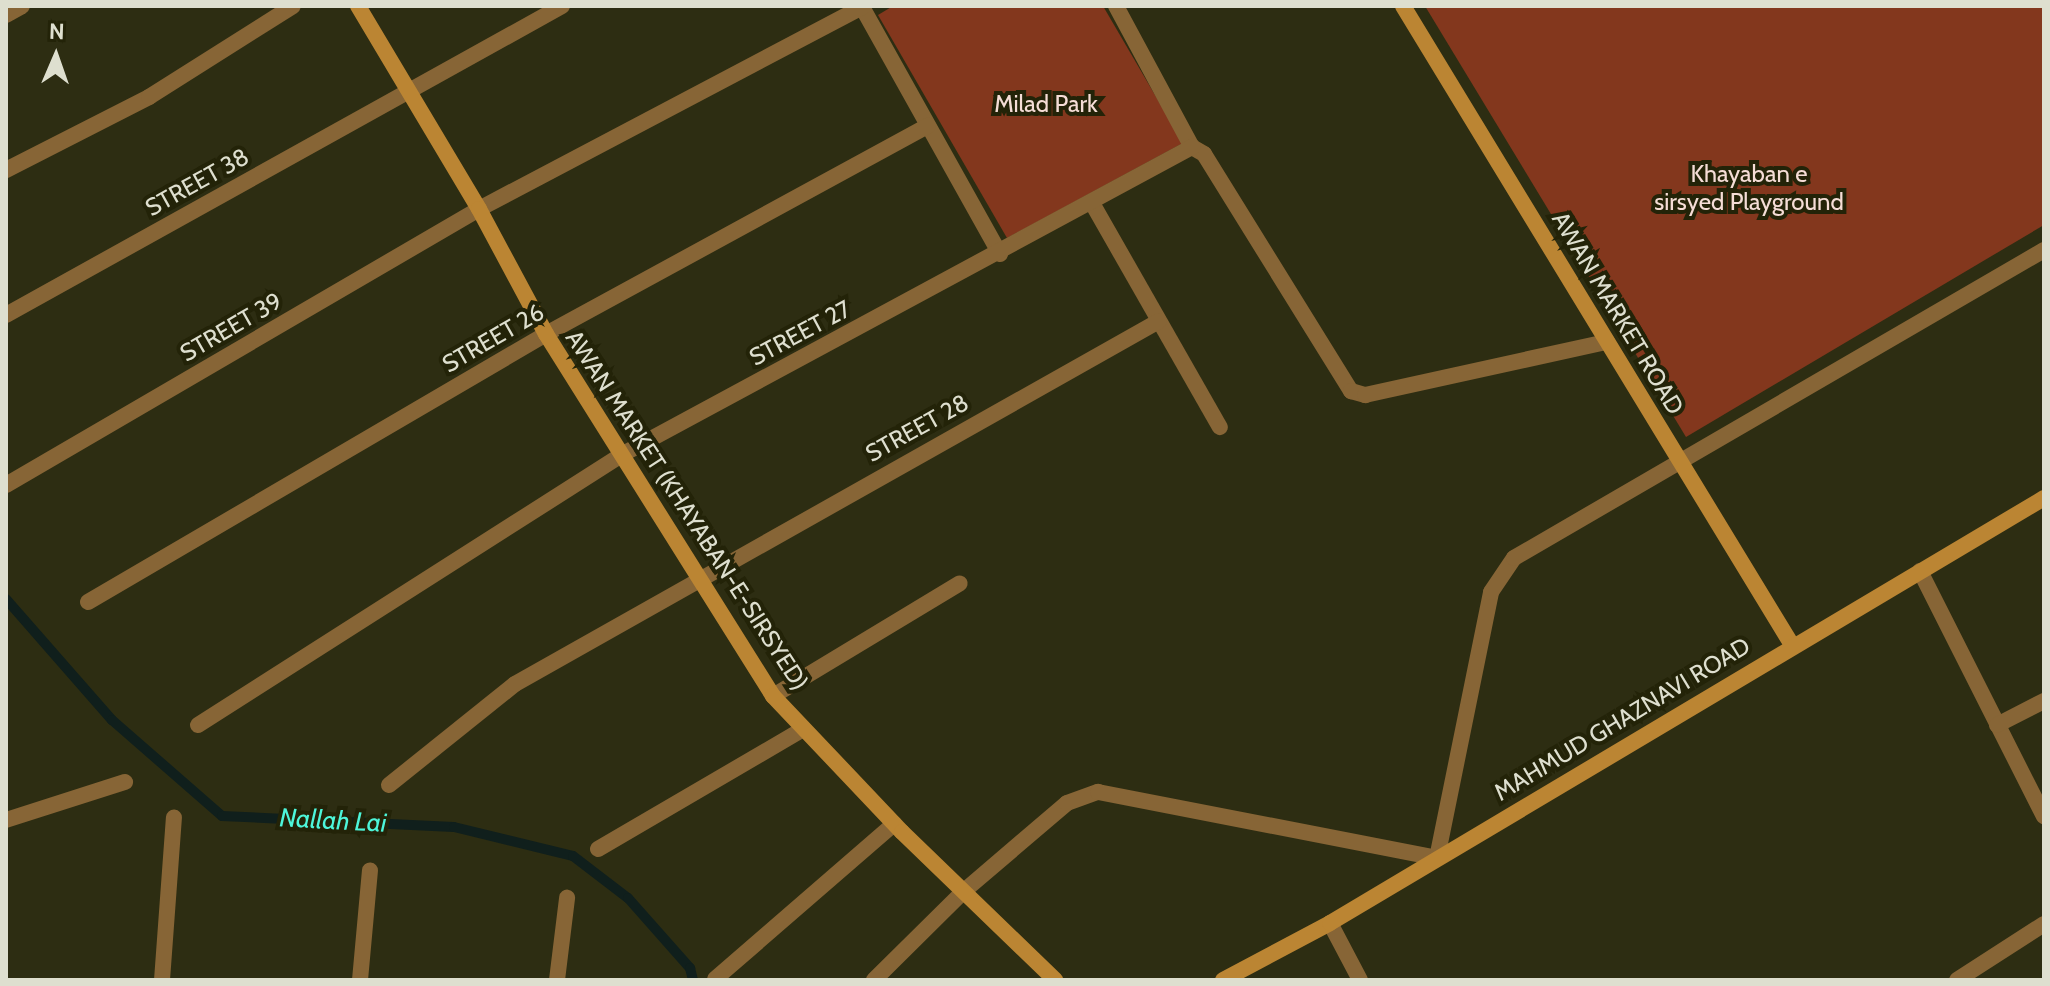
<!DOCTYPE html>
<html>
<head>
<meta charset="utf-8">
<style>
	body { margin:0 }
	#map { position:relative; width:2050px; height:986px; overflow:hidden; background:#2d2d12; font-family:Cabin,sans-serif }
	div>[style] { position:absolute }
	.green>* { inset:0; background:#83371d }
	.stream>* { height:10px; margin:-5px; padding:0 5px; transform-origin:5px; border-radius:5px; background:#101f1c }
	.street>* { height:16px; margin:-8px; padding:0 8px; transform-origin:8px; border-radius:8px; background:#876536 }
	.secondary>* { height:16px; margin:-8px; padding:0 8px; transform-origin:8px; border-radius:8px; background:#bb8533 }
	span { translate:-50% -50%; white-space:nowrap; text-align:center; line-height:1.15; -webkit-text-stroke:8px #232308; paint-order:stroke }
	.park-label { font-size:24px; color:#f5ddd6 }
	.street-label { font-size:24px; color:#dedfcf }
	.water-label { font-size:26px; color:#4df6da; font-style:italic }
	.frame { position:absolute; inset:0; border:8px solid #dedfcf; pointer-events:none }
	.north { position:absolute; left:16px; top:16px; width:80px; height:80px; -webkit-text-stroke:6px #232308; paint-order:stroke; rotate:2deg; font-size:22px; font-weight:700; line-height:32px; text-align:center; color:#dedfcf }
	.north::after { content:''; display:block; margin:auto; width:28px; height:36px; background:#dedfcf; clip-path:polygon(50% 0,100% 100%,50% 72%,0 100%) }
</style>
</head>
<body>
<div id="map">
	<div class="green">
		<div style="clip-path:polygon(893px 6px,1103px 6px,1183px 143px,1007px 238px,878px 15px)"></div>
		<div style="clip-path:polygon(1425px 6px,2044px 6px,2044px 225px,1686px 437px)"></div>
	</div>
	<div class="stream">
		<div style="left:6px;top:599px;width:161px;rotate:48.8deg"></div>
		<div style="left:112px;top:720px;width:146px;rotate:41.1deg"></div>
		<div style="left:222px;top:816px;width:232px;rotate:2.7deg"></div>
		<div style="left:454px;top:827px;width:122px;rotate:13.7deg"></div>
		<div style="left:573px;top:856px;width:69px;rotate:37.4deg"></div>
		<div style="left:628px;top:898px;width:94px;rotate:48.5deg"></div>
		<div style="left:690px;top:968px;width:12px;rotate:76deg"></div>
	</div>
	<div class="street">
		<div style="left:1116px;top:6px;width:160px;rotate:61.7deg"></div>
		<div style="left:1192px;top:147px;width:14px;rotate:30deg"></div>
		<div style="left:1204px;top:154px;width:279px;rotate:58.2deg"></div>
		<div style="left:1351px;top:391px;width:15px;rotate:16deg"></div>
		<div style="left:1365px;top:395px;width:248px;rotate:-12.4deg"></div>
		<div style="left:862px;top:7px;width:283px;rotate:60.8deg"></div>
		<div style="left:6px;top:15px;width:18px;rotate:-29deg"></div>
		<div style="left:6px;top:170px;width:161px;rotate:-27deg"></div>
		<div style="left:149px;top:97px;width:170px;rotate:-32.3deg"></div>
		<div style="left:1092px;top:203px;width:258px;rotate:60.3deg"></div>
		<div style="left:6px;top:315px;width:636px;rotate:-29.06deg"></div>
		<div style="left:6px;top:485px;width:548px;rotate:-30.26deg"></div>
		<div style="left:479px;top:209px;width:435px;rotate:-27.8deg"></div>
		<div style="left:1920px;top:571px;width:275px;rotate:63.2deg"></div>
		<div style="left:88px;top:602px;width:531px;rotate:-30.33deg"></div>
		<div style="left:546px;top:334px;width:435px;rotate:-28.6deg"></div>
		<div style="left:773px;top:696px;width:218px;rotate:-31.1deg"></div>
		<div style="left:198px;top:725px;width:504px;rotate:-32.52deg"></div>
		<div style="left:623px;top:454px;width:647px;rotate:-28.35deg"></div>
		<div style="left:1997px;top:725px;width:53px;rotate:-27.1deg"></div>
		<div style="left:389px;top:785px;width:161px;rotate:-38.7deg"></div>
		<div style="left:515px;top:684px;width:739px;rotate:-29.41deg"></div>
		<div style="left:6px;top:820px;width:125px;rotate:-17.7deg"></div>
		<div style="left:598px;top:849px;width:238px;rotate:-30.3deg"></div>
		<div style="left:1330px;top:923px;width:64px;rotate:62.2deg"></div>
		<div style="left:715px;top:979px;width:237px;rotate:-40.9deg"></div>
		<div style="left:162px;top:980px;width:163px;rotate:-85.8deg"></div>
		<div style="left:360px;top:980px;width:110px;rotate:-84.8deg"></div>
		<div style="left:557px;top:980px;width:83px;rotate:-83deg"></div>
		<div style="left:874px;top:980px;width:127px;rotate:-44.7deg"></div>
		<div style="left:964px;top:891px;width:135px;rotate:-40.5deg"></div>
		<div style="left:1067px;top:803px;width:33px;rotate:-20deg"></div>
		<div style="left:1098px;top:792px;width:345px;rotate:11deg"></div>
		<div style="left:1437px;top:858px;width:271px;rotate:-78.5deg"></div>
		<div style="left:1491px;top:592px;width:41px;rotate:-55.9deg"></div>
		<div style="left:1514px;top:558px;width:613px;rotate:-30.16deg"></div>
		<div style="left:1957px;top:980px;width:103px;rotate:-32.8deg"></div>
	</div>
	<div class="secondary">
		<div style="left:358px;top:6px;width:236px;rotate:59.2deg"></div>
		<div style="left:479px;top:209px;width:142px;rotate:61.8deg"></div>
		<div style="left:546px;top:334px;width:427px;rotate:57.9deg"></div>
		<div style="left:773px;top:696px;width:187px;rotate:46.5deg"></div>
		<div style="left:902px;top:832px;width:213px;rotate:44deg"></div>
		<div style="left:1403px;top:6px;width:748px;rotate:58.67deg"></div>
		<div style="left:1223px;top:980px;width:121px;rotate:-28deg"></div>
		<div style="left:1330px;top:923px;width:831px;rotate:-30.76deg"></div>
	</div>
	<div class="park-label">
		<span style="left:1046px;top:104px">Milad Park</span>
		<span style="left:1749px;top:188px">Khayaban e<br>sirsyed Playground</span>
	</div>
	<div class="street-label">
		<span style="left:197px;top:182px;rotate:-29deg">STREET 38</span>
		<span style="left:1618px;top:313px;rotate:59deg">AWAN MARKET ROAD</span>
		<span style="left:231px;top:327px;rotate:-30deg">STREET 39</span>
		<span style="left:800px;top:333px;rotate:-28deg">STREET 27</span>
		<span style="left:493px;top:338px;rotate:-30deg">STREET 26</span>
		<span style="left:917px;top:428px;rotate:-29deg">STREET 28</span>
		<span style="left:687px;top:510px;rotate:57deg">AWAN MARKET (KHAYABAN-E-SIRSYED)</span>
		<span style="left:1622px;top:719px;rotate:-31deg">MAHMUD GHAZNAVI ROAD</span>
	</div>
	<div class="water-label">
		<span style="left:333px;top:821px;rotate:3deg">Nallah Lai</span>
	</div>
	<div class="frame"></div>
	<div class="north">N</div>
</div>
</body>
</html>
